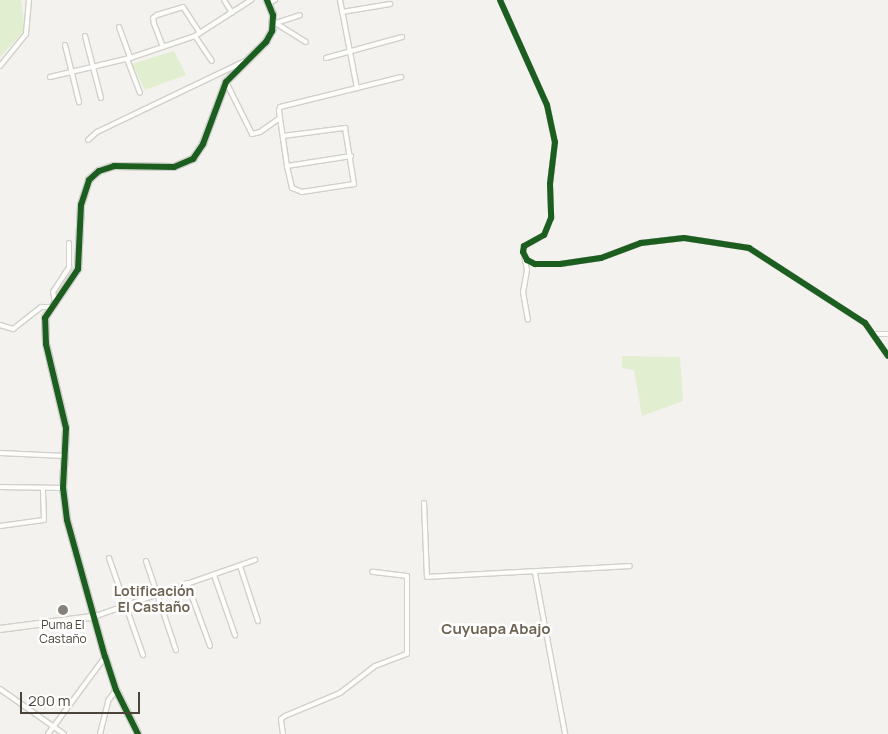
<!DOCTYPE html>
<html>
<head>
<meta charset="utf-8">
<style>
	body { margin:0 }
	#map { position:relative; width:888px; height:734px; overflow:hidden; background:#f4f2ee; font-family:Manrope,sans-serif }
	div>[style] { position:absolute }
	.green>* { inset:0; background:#e1eecf }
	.roads { filter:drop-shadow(1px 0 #d2d0cb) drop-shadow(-1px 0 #d2d0cb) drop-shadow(0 1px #d2d0cb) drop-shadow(0 -1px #d2d0cb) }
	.street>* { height:4px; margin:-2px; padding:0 2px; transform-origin:2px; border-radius:2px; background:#fdfdfc }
	.secondary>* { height:5.5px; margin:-2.75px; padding:0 2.75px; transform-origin:2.75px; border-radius:2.75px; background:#f7f6f1 }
	.cycleway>* { height:6px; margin:-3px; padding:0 3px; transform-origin:3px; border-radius:3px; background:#1b5e20 }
	.dots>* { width:14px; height:14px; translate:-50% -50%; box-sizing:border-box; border:2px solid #fff; border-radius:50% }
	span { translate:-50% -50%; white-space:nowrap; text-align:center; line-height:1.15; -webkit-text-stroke:5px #fff; paint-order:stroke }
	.poi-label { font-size:12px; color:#4b4439 }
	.neighbourhood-label { font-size:14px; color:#6e6250; font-weight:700 }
	.quarter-label { font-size:15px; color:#6e6250; font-weight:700 }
	.scale { position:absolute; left:20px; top:692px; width:120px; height:22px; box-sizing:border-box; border:2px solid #4b4439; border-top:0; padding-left:6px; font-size:15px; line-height:18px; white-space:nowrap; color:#4b4439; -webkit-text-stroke:4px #fff; paint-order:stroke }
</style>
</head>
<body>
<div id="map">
	<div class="green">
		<div style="clip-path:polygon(0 0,21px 0,25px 30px,0 57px)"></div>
		<div style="clip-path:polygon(174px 51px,186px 75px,145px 90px,132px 64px)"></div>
		<div style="clip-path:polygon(622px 356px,680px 357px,683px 401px,642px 416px,634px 370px,622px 368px)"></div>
	</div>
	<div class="roads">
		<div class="street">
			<div style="left:224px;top:0;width:15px;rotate:58deg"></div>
			<div style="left:340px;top:0;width:90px;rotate:79.1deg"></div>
			<div style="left:500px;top:0;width:115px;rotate:65.9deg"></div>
			<div style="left:547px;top:105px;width:38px;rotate:78deg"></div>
			<div style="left:555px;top:142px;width:42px;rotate:96.8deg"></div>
			<div style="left:550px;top:184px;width:34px;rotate:88deg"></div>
			<div style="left:551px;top:218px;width:18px;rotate:112deg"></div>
			<div style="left:544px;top:235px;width:23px;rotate:151deg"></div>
			<div style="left:524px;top:246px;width:6px;rotate:99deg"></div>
			<div style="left:523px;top:252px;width:9px;rotate:63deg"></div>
			<div style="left:527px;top:260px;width:9px;rotate:27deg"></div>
			<div style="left:535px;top:264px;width:25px"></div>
			<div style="left:560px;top:264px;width:41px;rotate:-8.3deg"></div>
			<div style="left:601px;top:258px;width:43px;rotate:-20.6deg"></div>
			<div style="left:641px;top:243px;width:43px;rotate:-6.6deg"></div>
			<div style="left:684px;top:238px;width:66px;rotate:8.7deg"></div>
			<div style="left:749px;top:248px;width:138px;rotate:32.9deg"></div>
			<div style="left:865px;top:323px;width:40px;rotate:55.1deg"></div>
			<div style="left:269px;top:3px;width:7px;rotate:-27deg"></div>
			<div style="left:342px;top:12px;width:49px;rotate:-9.5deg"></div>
			<div style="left:276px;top:23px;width:25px;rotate:-18deg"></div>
			<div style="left:277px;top:24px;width:34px;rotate:32deg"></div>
			<div style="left:119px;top:27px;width:33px;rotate:70deg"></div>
			<div style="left:85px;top:36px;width:64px;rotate:75.5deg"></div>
			<div style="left:195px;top:36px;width:30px;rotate:56deg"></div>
			<div style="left:65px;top:45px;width:59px;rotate:76.2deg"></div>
			<div style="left:163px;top:47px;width:26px;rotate:-111deg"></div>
			<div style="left:154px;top:23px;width:5px;rotate:-101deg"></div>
			<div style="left:153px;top:18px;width:5px;rotate:-37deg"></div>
			<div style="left:157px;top:15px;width:27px;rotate:-17deg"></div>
			<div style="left:183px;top:7px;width:31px;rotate:57deg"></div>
			<div style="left:326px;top:58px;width:79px;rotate:-15.4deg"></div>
			<div style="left:127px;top:59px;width:36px;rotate:69deg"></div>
			<div style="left:0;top:66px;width:41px;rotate:-50.9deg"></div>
			<div style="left:26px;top:34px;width:34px;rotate:-85deg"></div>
			<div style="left:50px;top:77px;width:82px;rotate:-13.4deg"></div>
			<div style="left:130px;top:58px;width:69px;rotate:-18.7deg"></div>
			<div style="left:195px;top:36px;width:67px;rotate:-32.7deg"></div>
			<div style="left:226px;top:82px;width:58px;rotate:63.4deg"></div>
			<div style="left:252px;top:134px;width:8px;rotate:-14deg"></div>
			<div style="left:260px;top:132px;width:24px;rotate:-35deg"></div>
			<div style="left:283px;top:136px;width:63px;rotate:-7.4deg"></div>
			<div style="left:345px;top:128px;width:57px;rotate:80.9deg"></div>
			<div style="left:354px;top:184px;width:53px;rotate:171.3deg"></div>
			<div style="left:302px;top:192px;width:11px;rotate:-158deg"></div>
			<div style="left:292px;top:188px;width:23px;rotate:-103deg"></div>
			<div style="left:287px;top:166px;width:56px;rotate:-98.3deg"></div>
			<div style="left:279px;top:111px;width:4px;rotate:-76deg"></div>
			<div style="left:280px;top:107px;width:125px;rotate:-13.9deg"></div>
			<div style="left:88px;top:140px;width:12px;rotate:-42deg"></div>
			<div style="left:97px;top:132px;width:164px;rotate:-25.6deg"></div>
			<div style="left:287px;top:166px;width:65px;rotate:-8.9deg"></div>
			<div style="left:524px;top:255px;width:15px;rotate:79deg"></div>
			<div style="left:527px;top:270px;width:22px;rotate:100deg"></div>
			<div style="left:523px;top:292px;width:28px;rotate:80deg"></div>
			<div style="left:55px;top:302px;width:10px;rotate:-101deg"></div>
			<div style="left:53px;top:292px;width:30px;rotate:-57deg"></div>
			<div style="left:69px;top:267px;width:24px;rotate:-90deg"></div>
			<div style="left:0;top:325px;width:14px;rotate:17deg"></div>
			<div style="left:13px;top:329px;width:36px;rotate:-38deg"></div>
			<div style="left:41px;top:307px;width:10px"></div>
			<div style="left:875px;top:334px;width:13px"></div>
			<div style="left:0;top:453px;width:65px;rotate:2.6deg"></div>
			<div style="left:0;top:487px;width:63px;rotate:0.9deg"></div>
			<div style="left:424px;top:503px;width:74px;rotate:87.7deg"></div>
			<div style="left:427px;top:577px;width:203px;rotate:-3.1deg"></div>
			<div style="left:0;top:526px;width:44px;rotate:-7.8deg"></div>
			<div style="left:44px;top:520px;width:32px;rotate:-92deg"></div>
			<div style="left:109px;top:558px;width:103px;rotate:70.7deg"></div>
			<div style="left:146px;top:561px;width:94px;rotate:71.4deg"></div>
			<div style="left:240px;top:566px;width:58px;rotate:71.9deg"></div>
			<div style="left:535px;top:573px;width:164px;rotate:79.4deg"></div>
			<div style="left:214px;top:575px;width:64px;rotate:70.7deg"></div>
			<div style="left:187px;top:583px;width:67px;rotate:69.9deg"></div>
			<div style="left:93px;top:617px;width:172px;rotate:-19.4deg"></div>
			<div style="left:0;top:689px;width:78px;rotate:35.1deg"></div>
			<div style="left:48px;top:734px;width:96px;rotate:-53.5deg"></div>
			<div style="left:100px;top:734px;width:34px;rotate:-76deg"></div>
			<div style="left:108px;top:701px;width:14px;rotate:-54deg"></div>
			<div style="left:283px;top:734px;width:15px;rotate:-98deg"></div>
			<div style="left:281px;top:719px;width:5px;rotate:-37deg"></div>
			<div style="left:285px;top:716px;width:60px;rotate:-22.7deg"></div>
			<div style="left:340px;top:693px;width:44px;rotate:-37.6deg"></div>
			<div style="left:375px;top:666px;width:34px;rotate:-21deg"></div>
			<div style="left:407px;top:654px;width:78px;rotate:-90deg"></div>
			<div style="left:407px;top:576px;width:35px;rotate:-173deg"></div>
		</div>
		<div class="secondary">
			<div style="left:0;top:629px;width:94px;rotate:-7.4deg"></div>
			<div style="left:138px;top:734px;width:49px;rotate:-116.6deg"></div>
			<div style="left:116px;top:690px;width:35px;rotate:-108deg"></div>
			<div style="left:105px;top:657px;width:142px;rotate:-105.5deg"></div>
			<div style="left:67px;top:520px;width:32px;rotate:-97deg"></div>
			<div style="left:63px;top:488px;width:60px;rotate:-87.1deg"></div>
			<div style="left:66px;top:428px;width:86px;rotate:-103.4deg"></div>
			<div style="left:46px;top:344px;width:26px;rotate:-92deg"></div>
			<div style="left:45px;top:318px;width:59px;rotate:-56deg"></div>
			<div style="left:78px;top:269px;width:64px;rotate:-87.3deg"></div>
			<div style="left:81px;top:205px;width:26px;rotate:-72deg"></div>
			<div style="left:89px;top:180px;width:13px;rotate:-42deg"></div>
			<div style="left:99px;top:171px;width:16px;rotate:-18deg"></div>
			<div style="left:114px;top:166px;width:60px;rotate:1deg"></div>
			<div style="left:174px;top:167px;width:21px;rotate:-23deg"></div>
			<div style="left:193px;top:159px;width:18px;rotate:-56deg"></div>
			<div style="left:203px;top:144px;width:66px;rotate:-69.6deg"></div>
			<div style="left:226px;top:82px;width:57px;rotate:-45deg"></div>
			<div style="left:266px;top:42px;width:13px;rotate:-61deg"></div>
			<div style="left:272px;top:31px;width:16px;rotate:-86deg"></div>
			<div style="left:273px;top:15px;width:16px;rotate:-112deg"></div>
		</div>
	</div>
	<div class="cycleway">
		<div style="left:500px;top:0;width:115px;rotate:65.9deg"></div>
		<div style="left:547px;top:105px;width:38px;rotate:78deg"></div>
		<div style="left:555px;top:142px;width:42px;rotate:96.8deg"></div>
		<div style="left:550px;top:184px;width:34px;rotate:88deg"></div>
		<div style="left:551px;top:218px;width:18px;rotate:112deg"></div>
		<div style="left:544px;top:235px;width:23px;rotate:151deg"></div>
		<div style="left:524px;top:246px;width:6px;rotate:99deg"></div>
		<div style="left:523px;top:252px;width:9px;rotate:63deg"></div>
		<div style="left:527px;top:260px;width:9px;rotate:27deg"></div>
		<div style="left:535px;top:264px;width:25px"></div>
		<div style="left:560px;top:264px;width:41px;rotate:-8.3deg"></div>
		<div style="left:601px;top:258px;width:43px;rotate:-20.6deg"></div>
		<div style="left:641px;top:243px;width:43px;rotate:-6.6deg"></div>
		<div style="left:684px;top:238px;width:66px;rotate:8.7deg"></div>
		<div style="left:749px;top:248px;width:138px;rotate:32.9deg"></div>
		<div style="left:865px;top:323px;width:40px;rotate:55.1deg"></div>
		<div style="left:138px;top:734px;width:49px;rotate:-116.6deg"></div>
		<div style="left:116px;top:690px;width:35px;rotate:-108deg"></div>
		<div style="left:105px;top:657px;width:142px;rotate:-105.5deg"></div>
		<div style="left:67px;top:520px;width:32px;rotate:-97deg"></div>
		<div style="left:63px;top:488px;width:60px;rotate:-87.1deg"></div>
		<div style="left:66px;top:428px;width:86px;rotate:-103.4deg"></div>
		<div style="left:46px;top:344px;width:26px;rotate:-92deg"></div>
		<div style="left:45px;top:318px;width:59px;rotate:-56deg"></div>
		<div style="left:78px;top:269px;width:64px;rotate:-87.3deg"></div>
		<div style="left:81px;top:205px;width:26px;rotate:-72deg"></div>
		<div style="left:89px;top:180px;width:13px;rotate:-42deg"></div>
		<div style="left:99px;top:171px;width:16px;rotate:-18deg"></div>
		<div style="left:114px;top:166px;width:60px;rotate:1deg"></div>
		<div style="left:174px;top:167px;width:21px;rotate:-23deg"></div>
		<div style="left:193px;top:159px;width:18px;rotate:-56deg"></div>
		<div style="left:203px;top:144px;width:66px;rotate:-69.6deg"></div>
		<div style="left:226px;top:82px;width:57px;rotate:-45deg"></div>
		<div style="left:266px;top:42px;width:13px;rotate:-61deg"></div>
		<div style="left:272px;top:31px;width:16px;rotate:-86deg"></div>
		<div style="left:273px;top:15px;width:16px;rotate:-112deg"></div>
	</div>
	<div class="dots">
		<div style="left:63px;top:610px;background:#868178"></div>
	</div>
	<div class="poi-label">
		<span style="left:63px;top:632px">Puma El<br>Castaño</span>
	</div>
	<div class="neighbourhood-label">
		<span style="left:154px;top:599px">Lotificación<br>El Castaño</span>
	</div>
	<div class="quarter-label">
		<span style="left:496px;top:629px">Cuyuapa Abajo</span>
	</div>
	<div class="scale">200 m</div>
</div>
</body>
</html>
